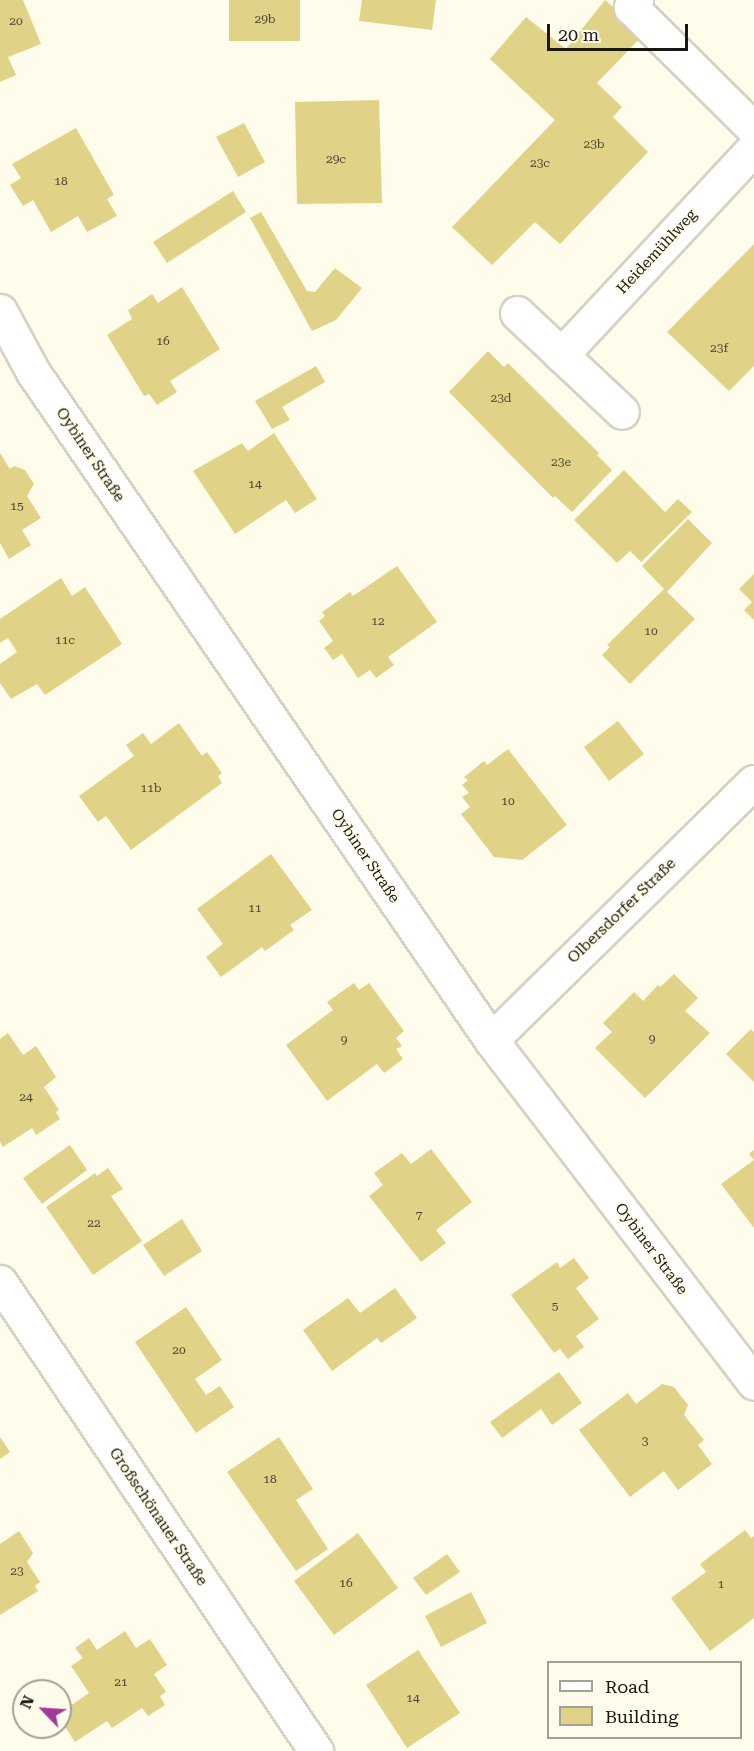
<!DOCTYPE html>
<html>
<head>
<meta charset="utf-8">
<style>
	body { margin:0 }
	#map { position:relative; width:754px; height:1751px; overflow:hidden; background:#fffceb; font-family:"Roboto Serif",serif }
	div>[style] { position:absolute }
	.building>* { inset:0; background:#e0d388 }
	.roads { filter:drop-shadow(2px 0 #d4d2c1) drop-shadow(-2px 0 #d4d2c1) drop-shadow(0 2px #d4d2c1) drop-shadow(0 -2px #d4d2c1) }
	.minor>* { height:33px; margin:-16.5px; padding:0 16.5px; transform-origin:16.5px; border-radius:16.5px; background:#fff }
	span { translate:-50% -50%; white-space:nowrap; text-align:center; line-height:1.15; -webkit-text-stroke:4.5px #fffceb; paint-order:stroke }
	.number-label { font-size:12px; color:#4a4630 }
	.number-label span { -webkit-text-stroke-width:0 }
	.street-label { font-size:15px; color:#181712 }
	.legend { position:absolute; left:547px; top:1661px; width:195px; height:78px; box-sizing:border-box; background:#fffceb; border:2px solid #a3a094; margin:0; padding:8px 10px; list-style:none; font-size:18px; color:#181712 }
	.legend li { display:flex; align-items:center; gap:12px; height:30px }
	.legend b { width:30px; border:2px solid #a3a094 }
	.north { position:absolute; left:12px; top:1679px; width:60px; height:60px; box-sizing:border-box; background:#fffceb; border:2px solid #a3a094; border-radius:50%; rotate:295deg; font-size:16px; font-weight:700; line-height:24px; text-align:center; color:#181712 }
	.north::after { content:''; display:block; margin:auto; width:21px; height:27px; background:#a4399b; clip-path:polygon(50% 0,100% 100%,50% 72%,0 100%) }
	.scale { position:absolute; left:547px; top:24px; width:141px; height:27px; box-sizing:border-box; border:3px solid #181712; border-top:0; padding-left:8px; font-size:18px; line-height:21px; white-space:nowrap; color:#181712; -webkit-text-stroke:4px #fffceb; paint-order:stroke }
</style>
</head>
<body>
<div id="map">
	<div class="building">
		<div style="clip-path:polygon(0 0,23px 0,41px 44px,8px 57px,16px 75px,0 82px)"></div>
		<div style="clip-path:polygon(229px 0,300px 0,300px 41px,229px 41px)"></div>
		<div style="clip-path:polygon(362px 0,436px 0,432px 30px,359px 21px)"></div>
		<div style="clip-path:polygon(605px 0,644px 34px,597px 83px,622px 107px,613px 117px,648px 152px,560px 244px,535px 222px,492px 265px,452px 227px,555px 120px,490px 59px,526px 17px,566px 49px)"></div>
		<div style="clip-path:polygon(379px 100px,382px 203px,297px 204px,295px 102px)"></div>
		<div style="clip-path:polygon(244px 123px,265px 162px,238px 177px,216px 137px)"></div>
		<div style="clip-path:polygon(76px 128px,114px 195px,107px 199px,117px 216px,87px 232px,78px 216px,51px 232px,33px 200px,23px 206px,10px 185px,21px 178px,12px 164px)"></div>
		<div style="clip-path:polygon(233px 191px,246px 212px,167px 263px,153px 242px)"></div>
		<div style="clip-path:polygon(261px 212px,307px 291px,315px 292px,335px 268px,362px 288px,336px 320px,312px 331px,250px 218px)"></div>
		<div style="clip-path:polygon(754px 244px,754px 366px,729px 391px,667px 332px)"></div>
		<div style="clip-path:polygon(182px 287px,220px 349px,170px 381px,177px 392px,157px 405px,149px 394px,144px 396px,107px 335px,132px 319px,128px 310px,152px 294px,158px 303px)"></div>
		<div style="clip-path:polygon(488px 351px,504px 367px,508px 363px,599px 453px,597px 455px,612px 470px,572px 512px,555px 496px,553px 498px,449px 392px)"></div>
		<div style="clip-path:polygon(316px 366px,325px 382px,282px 407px,290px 420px,272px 429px,255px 401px)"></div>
		<div style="clip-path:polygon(274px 433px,317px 499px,295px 513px,286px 500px,235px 534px,193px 471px,242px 443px,248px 451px)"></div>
		<div style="clip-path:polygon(0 453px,10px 469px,14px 466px,25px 470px,34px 484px,27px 496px,41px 518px,22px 530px,31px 545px,9px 559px,0 543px)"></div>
		<div style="clip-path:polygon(624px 470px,665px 512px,678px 499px,692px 512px,641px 562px,630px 551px,617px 563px,574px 520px)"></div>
		<div style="clip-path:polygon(688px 519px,712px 543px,667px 592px,695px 619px,630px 684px,602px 655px,610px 647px,607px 645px,664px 589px,642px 566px)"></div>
		<div style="clip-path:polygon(397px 566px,437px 622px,388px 657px,394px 665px,376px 678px,370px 670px,358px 678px,342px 654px,333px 660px,324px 648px,333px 641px,319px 621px,325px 616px,322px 612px,350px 592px,353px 596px)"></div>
		<div style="clip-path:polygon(754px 574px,754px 620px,744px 610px,752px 602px,739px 589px)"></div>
		<div style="clip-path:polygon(61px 578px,72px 596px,85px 587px,122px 644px,45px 695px,37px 684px,11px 699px,0 683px,0 664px,17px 652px,8px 638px,0 643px,0 619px)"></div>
		<div style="clip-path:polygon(618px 721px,644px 754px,609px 781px,584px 747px)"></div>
		<div style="clip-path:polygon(179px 723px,202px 756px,207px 752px,222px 773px,218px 776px,222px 783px,131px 850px,106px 816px,98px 822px,79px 796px,134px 756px,126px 745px,143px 733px,151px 744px)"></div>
		<div style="clip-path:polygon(508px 749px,567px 825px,522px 860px,494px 857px,461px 814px,470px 807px,462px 797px,469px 793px,462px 785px,468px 780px,464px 777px,484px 761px,487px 765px)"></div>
		<div style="clip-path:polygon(271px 854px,312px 910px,290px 925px,294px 930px,265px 951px,262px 947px,221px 977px,206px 957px,223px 944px,197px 909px)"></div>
		<div style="clip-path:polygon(674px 974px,698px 998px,685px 1011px,710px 1033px,645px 1098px,595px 1048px,612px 1032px,603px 1023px,634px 992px,643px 1001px,658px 985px,660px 987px)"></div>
		<div style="clip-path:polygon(354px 983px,359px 990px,369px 983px,404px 1031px,396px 1038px,402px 1046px,396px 1049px,403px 1059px,384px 1073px,377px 1064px,327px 1101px,286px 1045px,333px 1010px,327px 1002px)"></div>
		<div style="clip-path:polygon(751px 1029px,754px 1032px,754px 1082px,726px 1054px)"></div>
		<div style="clip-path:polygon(8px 1033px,23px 1055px,36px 1046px,56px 1077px,44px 1087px,59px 1110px,56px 1112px,60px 1119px,36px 1135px,32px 1128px,3px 1147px,0 1142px,0 1039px)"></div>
		<div style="clip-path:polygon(70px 1145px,87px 1170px,42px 1204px,23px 1178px)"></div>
		<div style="clip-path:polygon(431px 1149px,472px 1202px,436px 1230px,446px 1243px,421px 1262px,369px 1196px,383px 1185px,374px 1173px,402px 1153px,411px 1164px)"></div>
		<div style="clip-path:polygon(754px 1150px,754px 1228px,721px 1184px,754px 1160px,749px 1154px)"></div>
		<div style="clip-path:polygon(108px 1168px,123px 1189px,111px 1196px,142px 1241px,93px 1275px,46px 1207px,95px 1173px,97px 1176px)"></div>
		<div style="clip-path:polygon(182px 1219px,202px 1251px,164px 1276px,143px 1245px)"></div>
		<div style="clip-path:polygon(574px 1258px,589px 1278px,576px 1288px,599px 1319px,576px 1336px,584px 1347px,568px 1359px,560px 1349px,554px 1353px,511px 1295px,557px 1262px,560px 1268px)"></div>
		<div style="clip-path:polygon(395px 1288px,417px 1318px,381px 1343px,377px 1338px,332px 1371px,303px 1330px,348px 1298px,360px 1313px)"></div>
		<div style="clip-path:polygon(186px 1307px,222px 1360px,195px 1379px,206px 1395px,220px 1386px,234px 1407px,196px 1433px,135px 1342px)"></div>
		<div style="clip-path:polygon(559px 1372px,582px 1403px,552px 1425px,541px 1409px,502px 1438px,490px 1422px)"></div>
		<div style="clip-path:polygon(662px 1384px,674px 1387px,688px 1405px,684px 1415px,704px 1440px,698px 1445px,712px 1464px,678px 1490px,664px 1471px,630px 1497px,579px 1430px,628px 1393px,636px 1404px)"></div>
		<div style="clip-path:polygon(0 1437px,10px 1452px,0 1459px)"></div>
		<div style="clip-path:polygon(279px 1437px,313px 1489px,296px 1500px,328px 1549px,296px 1571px,227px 1472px)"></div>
		<div style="clip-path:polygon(745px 1530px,751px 1538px,754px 1536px,754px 1618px,710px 1651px,671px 1598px,706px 1572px,700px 1564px)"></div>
		<div style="clip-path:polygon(19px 1531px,33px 1553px,27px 1562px,40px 1582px,35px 1586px,38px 1591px,0 1615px,0 1544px)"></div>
		<div style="clip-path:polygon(358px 1533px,398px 1588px,334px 1635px,294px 1581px)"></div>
		<div style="clip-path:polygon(447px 1554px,460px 1572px,426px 1595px,413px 1578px)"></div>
		<div style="clip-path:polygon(471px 1592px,487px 1623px,441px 1647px,425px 1616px)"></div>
		<div style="clip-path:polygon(125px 1631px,136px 1648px,150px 1639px,167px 1665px,154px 1674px,166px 1692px,160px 1696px,165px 1705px,148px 1716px,142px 1708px,112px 1728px,107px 1721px,75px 1742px,60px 1719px,60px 1713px,89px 1693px,71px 1666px,83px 1658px,75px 1648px,89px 1638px,97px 1650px)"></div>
		<div style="clip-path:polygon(418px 1650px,460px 1713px,407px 1748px,366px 1685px)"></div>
	</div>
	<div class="roads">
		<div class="minor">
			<div style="left:636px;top:0;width:9px;rotate:126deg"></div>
			<div style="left:631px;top:7px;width:173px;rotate:44.8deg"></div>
			<div style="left:0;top:311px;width:69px;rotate:61.6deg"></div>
			<div style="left:33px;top:372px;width:810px;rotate:55.56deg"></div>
			<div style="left:491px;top:1040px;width:432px;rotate:52.5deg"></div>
			<div style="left:517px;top:313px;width:144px;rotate:43.3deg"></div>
			<div style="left:561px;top:355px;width:283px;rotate:-47deg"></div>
			<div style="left:491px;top:1040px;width:368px;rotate:-44.5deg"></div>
			<div style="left:0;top:1282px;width:566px;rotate:56.03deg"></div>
		</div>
	</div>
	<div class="number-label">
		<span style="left:265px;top:20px">29b</span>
		<span style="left:16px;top:22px">20</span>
		<span style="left:594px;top:145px">23b</span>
		<span style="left:336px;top:160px">29c</span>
		<span style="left:540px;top:164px">23c</span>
		<span style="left:61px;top:182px">18</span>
		<span style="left:163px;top:342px">16</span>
		<span style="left:719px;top:349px">23f</span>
		<span style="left:501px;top:399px">23d</span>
		<span style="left:561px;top:463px">23e</span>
		<span style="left:255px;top:485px">14</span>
		<span style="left:17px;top:507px">15</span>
		<span style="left:378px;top:622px">12</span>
		<span style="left:651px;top:632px">10</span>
		<span style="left:65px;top:641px">11c</span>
		<span style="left:151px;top:789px">11b</span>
		<span style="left:508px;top:802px">10</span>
		<span style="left:255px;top:909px">11</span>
		<span style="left:652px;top:1040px">9</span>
		<span style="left:344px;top:1041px">9</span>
		<span style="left:26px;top:1098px">24</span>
		<span style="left:419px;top:1216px">7</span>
		<span style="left:94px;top:1224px">22</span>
		<span style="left:555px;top:1307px">5</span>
		<span style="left:179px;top:1351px">20</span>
		<span style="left:645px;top:1442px">3</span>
		<span style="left:270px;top:1480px">18</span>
		<span style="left:17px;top:1572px">23</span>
		<span style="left:346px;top:1584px">16</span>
		<span style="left:721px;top:1585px">1</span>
		<span style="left:121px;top:1683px">21</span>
		<span style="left:413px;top:1699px">14</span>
	</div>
	<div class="street-label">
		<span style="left:657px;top:252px;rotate:-47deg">Heidemühlweg</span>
		<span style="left:90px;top:455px;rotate:56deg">Oybiner Straße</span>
		<span style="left:365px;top:856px;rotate:56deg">Oybiner Straße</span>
		<span style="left:622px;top:911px;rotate:-44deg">Olbersdorfer Straße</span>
		<span style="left:651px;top:1249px;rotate:53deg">Oybiner Straße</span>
		<span style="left:158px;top:1517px;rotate:56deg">Großschönauer Straße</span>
	</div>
	<ul class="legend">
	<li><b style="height:8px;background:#fff"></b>Road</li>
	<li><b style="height:16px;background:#e0d388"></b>Building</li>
	</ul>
	<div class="north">N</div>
	<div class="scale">20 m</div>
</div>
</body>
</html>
